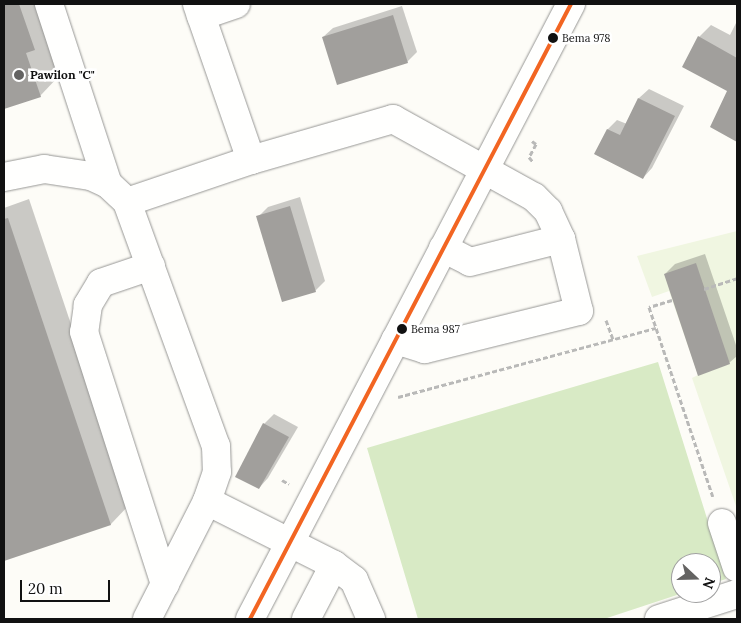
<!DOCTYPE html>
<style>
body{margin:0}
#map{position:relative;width:741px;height:623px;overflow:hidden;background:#fdfcf7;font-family:Lora,serif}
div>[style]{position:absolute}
.forest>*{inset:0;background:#d8eac5}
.pitch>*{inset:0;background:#f0f6e1}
.shadow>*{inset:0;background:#0003}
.building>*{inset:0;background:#a19f9c}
.path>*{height:3px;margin-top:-1.5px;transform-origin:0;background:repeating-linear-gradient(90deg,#b9b9b8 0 5px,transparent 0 7.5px)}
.roads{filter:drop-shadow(0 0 1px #979795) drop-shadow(0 0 1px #979795)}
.minor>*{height:28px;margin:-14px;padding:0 14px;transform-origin:14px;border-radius:14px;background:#fffffe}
.bus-1>*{height:4px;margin:-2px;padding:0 2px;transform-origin:2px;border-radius:2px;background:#f26522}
.dots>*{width:14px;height:14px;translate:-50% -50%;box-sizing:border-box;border:2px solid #fff;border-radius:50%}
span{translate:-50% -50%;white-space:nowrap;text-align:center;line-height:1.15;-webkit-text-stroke:5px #fff;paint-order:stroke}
.bus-label{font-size:11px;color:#111}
.left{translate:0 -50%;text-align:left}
.poi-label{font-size:12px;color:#111;font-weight:700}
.frame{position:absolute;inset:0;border:5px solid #111;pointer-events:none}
.north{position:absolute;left:671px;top:553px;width:50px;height:50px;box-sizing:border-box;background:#fff;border:1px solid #a0a0a0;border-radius:50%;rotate:111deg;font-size:14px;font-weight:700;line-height:20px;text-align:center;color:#111}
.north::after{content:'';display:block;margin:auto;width:18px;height:22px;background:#646362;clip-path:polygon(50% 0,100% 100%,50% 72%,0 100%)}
.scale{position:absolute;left:20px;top:580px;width:90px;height:22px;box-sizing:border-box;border:2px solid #111;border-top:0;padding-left:6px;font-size:15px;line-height:18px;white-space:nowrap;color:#111;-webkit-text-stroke:4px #fff;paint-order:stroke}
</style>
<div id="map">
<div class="forest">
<i style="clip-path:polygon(658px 362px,726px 579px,711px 584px,711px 563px,681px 563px,683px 593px,604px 619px,418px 619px,367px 448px)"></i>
</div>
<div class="pitch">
<i style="clip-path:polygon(737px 231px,737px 509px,692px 378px,698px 375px,669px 291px,652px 297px,637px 256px)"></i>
</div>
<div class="shadow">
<i style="clip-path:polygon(4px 4px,46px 4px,60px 75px,40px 96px,4px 108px)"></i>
<i style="clip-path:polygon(402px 6px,417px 52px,407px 62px,323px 37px,333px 28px)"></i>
<i style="clip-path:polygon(737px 21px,737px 95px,683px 67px,699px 37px,711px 25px,730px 35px)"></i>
<i style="clip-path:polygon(649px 89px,684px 106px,652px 168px,643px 178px,595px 154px,608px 129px,617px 120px,627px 124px,639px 98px)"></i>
<i style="clip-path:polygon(300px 197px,325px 281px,315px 291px,258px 217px,268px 207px)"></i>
<i style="clip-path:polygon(29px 199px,131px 503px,111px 524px,4px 560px,4px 208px)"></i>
<i style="clip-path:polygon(705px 254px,737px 348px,737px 356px,729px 363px,665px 274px,675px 264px)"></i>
<i style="clip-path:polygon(274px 414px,298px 427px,268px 478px,259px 488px,264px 424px)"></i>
</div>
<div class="building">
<i style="clip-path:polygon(4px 4px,19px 4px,35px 50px,26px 53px,41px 97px,4px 109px)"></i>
<i style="clip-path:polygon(393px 15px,408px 63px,337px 85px,322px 37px)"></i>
<i style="clip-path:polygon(698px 36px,737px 58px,737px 142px,710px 127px,727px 91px,682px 67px)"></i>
<i style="clip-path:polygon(638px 98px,675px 116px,643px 179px,594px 154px,607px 129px,620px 135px)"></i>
<i style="clip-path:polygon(290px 206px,316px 292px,282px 302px,256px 216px)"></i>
<i style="clip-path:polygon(8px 218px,111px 525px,4px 561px,4px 219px)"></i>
<i style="clip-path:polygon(696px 263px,730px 364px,698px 376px,664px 274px)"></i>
<i style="clip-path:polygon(263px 423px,289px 437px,259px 489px,235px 477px)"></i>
</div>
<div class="path">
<i style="left:532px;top:141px;width:5px;rotate:37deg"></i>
<i style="left:536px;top:144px;width:15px;rotate:118deg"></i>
<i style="left:529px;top:157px;width:6px;rotate:51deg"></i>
<i style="left:704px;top:289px;width:35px;rotate:-18deg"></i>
<i style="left:672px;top:300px;width:24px;rotate:163deg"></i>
<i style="left:649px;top:307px;width:200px;rotate:71.4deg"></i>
<i style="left:606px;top:320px;width:20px;rotate:70deg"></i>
<i style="left:398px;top:397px;width:267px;rotate:-15deg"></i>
<i style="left:282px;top:480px;width:8px;rotate:30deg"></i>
</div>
<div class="roads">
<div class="minor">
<i style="left:49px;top:4px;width:189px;rotate:71.9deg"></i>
<i style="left:201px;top:16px;width:37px;rotate:-19deg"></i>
<i style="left:251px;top:160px;width:148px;rotate:-16.1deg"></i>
<i style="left:393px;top:119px;width:161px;rotate:29deg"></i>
<i style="left:534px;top:197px;width:20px;rotate:45deg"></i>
<i style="left:548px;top:211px;width:31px;rotate:65deg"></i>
<i style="left:561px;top:239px;width:74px;rotate:76deg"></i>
<i style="left:579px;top:311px;width:159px;rotate:166.1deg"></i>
<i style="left:425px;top:349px;width:31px;rotate:-163deg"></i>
<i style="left:4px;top:177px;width:41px;rotate:-11.3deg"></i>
<i style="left:44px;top:169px;width:48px;rotate:8.5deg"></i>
<i style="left:91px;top:176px;width:19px;rotate:25deg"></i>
<i style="left:108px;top:184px;width:26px;rotate:43deg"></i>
<i style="left:127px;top:202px;width:260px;rotate:70deg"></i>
<i style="left:216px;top:446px;width:26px;rotate:88deg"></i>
<i style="left:217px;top:472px;width:31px;rotate:109deg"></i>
<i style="left:207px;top:501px;width:142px;rotate:26.7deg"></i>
<i style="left:334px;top:565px;width:25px;rotate:37deg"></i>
<i style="left:354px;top:580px;width:43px;rotate:66.4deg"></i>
<i style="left:127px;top:202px;width:131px;rotate:-18.7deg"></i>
<i style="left:251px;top:160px;width:165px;rotate:-109.1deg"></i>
<i style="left:443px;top:248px;width:30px;rotate:27deg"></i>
<i style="left:470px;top:262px;width:94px;rotate:-14.2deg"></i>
<i style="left:151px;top:266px;width:53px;rotate:161.2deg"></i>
<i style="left:101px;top:283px;width:26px;rotate:121deg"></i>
<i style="left:88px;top:305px;width:27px;rotate:98deg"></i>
<i style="left:84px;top:332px;width:265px;rotate:72.2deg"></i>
<i style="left:722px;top:523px;width:47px;rotate:71.6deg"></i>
<i style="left:147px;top:619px;width:132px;rotate:-63deg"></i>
<i style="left:250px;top:619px;width:694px;rotate:-62.44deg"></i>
<i style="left:306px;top:619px;width:61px;rotate:-62.6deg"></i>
<i style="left:659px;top:619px;width:82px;rotate:-17.8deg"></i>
</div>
</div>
<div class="bus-1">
<i style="left:250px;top:619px;width:694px;rotate:-62.44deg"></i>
</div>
<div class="dots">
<i style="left:553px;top:38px;background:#111"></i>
<i style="left:19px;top:75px;background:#646362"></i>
<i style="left:402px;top:329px;background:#111"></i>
</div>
<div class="bus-label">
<span class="left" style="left:562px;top:38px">Bema 978</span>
<span class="left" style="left:411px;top:329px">Bema 987</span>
</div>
<div class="poi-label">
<span class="left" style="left:30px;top:75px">Pawilon "C"</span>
</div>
<div class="frame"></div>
<div class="north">N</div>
<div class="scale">20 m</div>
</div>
